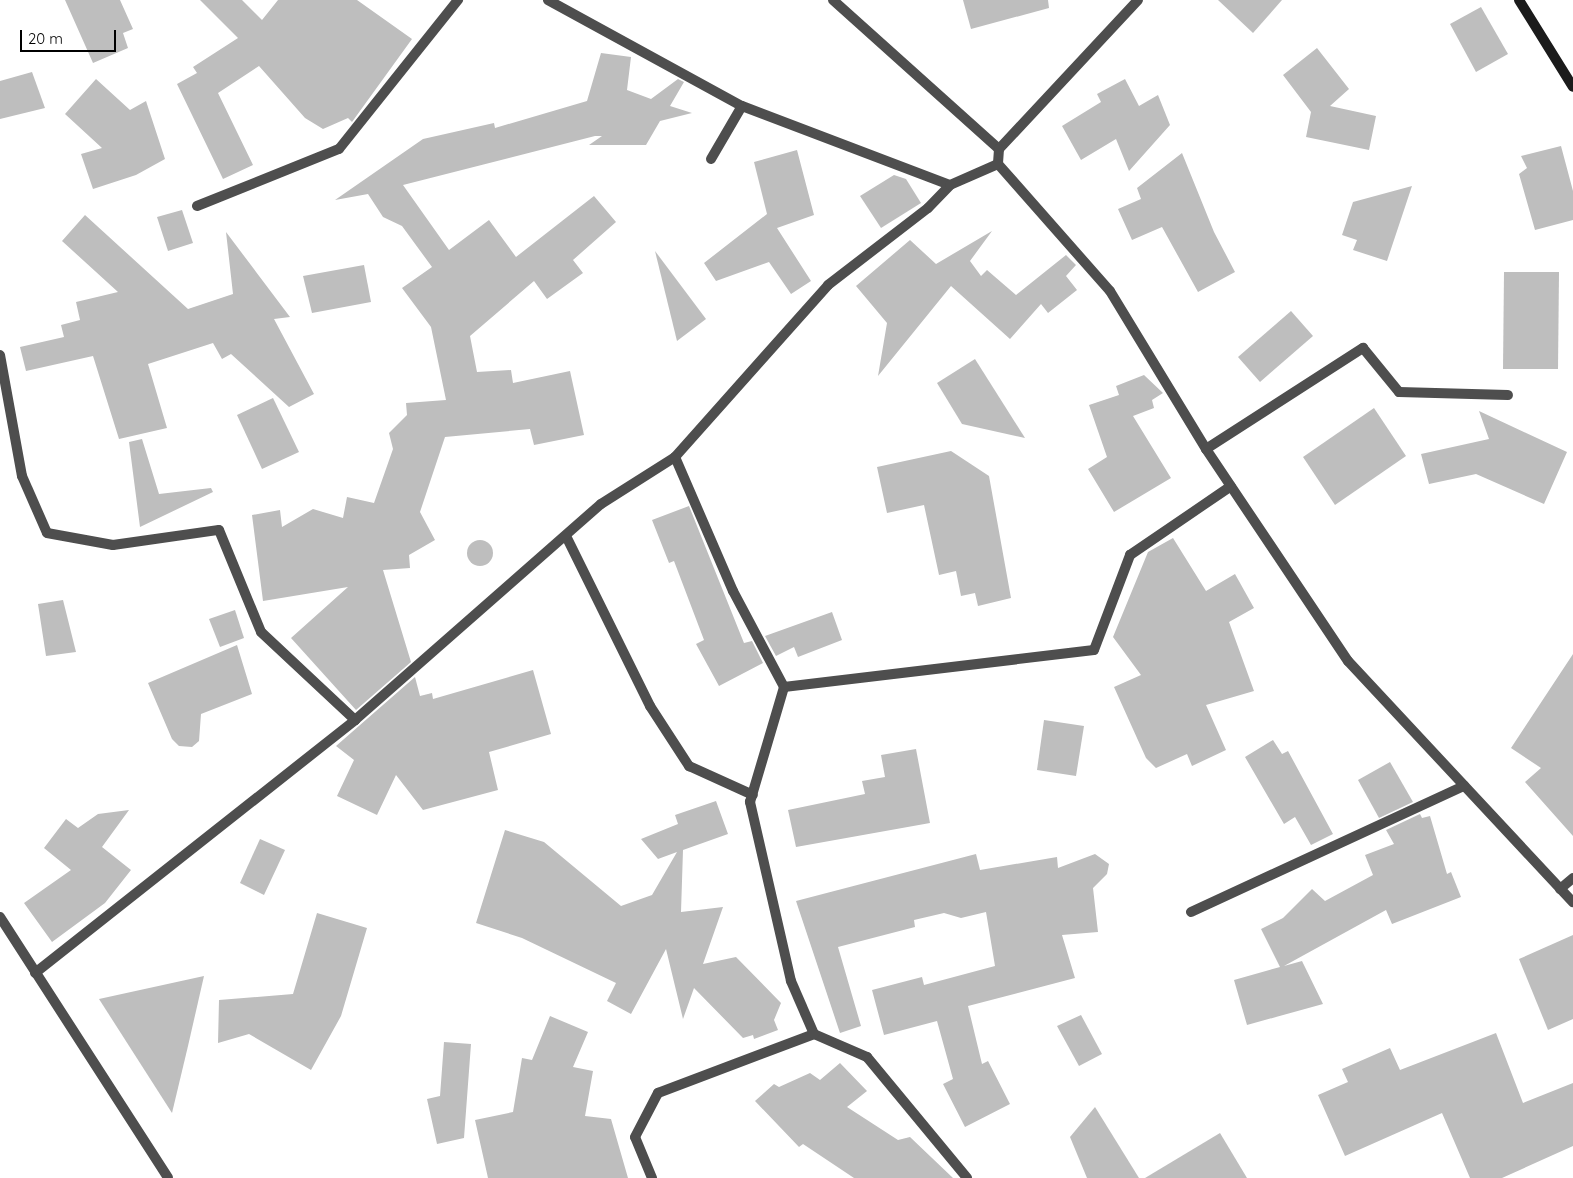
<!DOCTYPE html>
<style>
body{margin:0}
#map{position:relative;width:1573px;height:1178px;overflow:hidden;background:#fff;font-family:Quicksand,sans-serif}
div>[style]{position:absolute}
.building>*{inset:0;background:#bebebe}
.round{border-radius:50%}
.street>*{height:10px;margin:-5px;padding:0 5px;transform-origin:5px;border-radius:5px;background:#4e4e4e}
.secondary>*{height:10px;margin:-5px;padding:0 5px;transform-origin:5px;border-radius:5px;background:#1b1b1b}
span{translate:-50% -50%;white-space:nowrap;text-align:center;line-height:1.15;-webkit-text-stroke:4.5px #fff;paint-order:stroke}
.scale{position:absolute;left:20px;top:30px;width:96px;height:22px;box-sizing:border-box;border:2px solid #000;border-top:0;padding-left:6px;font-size:15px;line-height:18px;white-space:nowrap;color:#000;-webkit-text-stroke:4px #fff;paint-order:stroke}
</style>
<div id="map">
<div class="building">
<i style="clip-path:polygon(65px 0,120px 0,133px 29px,123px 33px,128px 48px,93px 63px)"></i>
<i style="clip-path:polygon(200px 0,242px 0,262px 20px,278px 0,357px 0,412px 39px,352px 122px,348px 118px,323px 129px,305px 118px,259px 66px,218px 93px,253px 165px,223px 179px,177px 84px,197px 73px,193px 67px,238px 38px)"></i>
<i style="clip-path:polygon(963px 0,1048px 0,1049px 8px,971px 29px)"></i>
<i style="clip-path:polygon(1218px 0,1282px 0,1253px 33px)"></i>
<i style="clip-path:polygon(1481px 7px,1508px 54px,1476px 72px,1450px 24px)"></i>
<i style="clip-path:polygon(1317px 48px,1349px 89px,1330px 106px,1376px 116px,1369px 150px,1306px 137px,1311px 112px,1283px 75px)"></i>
<i style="clip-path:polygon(601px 53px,631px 57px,627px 90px,651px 99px,678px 79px,684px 82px,670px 106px,692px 113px,660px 121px,646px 145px,589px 145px,602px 136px,595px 136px,403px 185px,449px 250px,489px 220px,516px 257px,594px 196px,616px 222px,573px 260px,583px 273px,547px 299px,534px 281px,470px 336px,477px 372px,511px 370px,513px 383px,570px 371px,584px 435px,534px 445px,530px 429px,445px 437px,420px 512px,435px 540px,409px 555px,410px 568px,383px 570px,411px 662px,356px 710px,291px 638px,348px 587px,263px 601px,252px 515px,280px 510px,282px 527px,313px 509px,343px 518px,347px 497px,374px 503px,393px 449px,389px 433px,407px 415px,406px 403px,446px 400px,431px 327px,402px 288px,432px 267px,402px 226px,383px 217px,368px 194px,335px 200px,423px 139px,494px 123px,495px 128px,587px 101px)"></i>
<i style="clip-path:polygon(32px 72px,45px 108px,0 119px,0 81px)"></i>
<i style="clip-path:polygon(96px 79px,130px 110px,146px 101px,165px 159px,136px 175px,93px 189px,81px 154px,102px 148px,65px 114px)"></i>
<i style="clip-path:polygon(1125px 79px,1139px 106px,1158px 95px,1170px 125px,1129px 171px,1116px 139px,1081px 160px,1062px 126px,1101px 102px,1097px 94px)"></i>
<i style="clip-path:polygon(1561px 146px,1573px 191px,1573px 220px,1535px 230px,1519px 174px,1527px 168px,1521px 156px)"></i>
<i style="clip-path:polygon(797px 150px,814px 215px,777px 228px,811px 281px,791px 294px,769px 262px,716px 281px,704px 263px,767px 214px,754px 162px)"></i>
<i style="clip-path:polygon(1182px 153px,1214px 232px,1235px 272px,1198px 292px,1162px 227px,1132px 240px,1118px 209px,1141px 199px,1137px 188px)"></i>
<i style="clip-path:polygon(894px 175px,906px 179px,921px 203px,881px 228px,860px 196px)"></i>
<i style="clip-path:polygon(1412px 186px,1387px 261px,1353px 250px,1357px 240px,1342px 235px,1353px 202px)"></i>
<i style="clip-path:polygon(182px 210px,193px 243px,168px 251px,157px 217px)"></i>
<i style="clip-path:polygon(85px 215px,188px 309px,233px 294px,226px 232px,290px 317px,274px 319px,314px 394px,289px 407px,231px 354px,222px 359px,213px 343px,148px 364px,167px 428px,119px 439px,93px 356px,26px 371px,20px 347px,64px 337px,61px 325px,80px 320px,76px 302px,118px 292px,62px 241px)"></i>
<i style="clip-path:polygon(992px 231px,970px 261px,981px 276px,987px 270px,1016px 295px,1066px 255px,1076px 265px,1066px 276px,1077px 290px,1048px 313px,1041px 304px,1010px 339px,951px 286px,878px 376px,887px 323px,856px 286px,910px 240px,936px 264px)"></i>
<i style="clip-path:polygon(655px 251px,706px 319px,677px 341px)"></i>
<i style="clip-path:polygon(364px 265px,371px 302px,312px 313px,303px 276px)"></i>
<i style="clip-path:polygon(1504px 272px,1559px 272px,1558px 369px,1503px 369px)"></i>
<i style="clip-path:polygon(1291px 311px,1313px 336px,1260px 382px,1238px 357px)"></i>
<i style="clip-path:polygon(975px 359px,1025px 438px,962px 424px,937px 383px)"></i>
<i style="clip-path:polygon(1144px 375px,1163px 393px,1152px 400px,1154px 408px,1133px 416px,1171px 478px,1114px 512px,1088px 469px,1107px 457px,1089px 405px,1119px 395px,1116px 386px)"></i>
<i style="clip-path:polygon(273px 398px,299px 452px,262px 469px,237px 415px)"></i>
<i style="clip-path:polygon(1374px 408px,1406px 456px,1335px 505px,1303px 457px)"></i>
<i style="clip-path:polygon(1479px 411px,1567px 452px,1544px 504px,1476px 474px,1429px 484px,1421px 454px,1489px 439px)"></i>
<i style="clip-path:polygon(142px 439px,159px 494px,211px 488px,213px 492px,140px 527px,129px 442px)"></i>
<i style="clip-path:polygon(951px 451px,989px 476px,1011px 598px,978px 606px,975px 593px,961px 596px,956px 571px,939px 575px,924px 505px,887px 513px,877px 467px)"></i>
<i style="clip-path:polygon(689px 506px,744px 643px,752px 641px,763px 663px,719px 686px,696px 644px,704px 640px,674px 561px,669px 563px,652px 520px)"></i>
<i style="clip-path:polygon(1173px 538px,1206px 591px,1235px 574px,1254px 608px,1229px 622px,1254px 691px,1206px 705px,1226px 750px,1192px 766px,1187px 754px,1156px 768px,1146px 758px,1114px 687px,1141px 675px,1113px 637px,1148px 552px)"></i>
<i class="round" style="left:467px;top:540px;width:26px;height:26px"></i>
<i style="clip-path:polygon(63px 600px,76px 652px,46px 656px,38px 604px)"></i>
<i style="clip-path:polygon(235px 610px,244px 638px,220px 647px,209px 619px)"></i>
<i style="clip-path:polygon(832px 612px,842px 640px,798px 657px,794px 647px,776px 656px,765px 636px)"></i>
<i style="clip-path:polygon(237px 645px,252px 694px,201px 714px,199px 741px,192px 747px,179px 746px,172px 739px,148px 683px)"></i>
<i style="clip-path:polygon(1573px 654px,1573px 836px,1525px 782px,1541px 768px,1511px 748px)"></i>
<i style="clip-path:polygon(533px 670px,551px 734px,489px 752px,498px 790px,423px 810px,396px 775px,377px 815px,337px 796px,354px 760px,336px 746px,415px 677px,420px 696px,432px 693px,433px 699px)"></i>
<i style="clip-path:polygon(1044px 720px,1084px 726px,1076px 776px,1037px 770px)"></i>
<i style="clip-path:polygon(1273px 740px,1282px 754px,1288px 751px,1333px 834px,1311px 845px,1295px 817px,1284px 824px,1245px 757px)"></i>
<i style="clip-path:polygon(916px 749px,930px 823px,796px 847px,788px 810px,865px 794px,862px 781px,885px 777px,881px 755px)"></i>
<i style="clip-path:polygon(1390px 762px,1413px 802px,1379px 818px,1358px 780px)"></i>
<i style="clip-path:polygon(716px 801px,728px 834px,683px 850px,681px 912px,723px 907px,703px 964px,736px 957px,781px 1003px,774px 1020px,778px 1030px,754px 1039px,753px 1035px,743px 1038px,694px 988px,683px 1019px,666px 949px,631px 1014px,607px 1001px,616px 983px,522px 938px,476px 923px,505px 830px,544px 842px,621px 906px,652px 895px,677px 852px,658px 859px,641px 839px,678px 824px,675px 815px)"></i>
<i style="clip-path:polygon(129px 810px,102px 847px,131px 870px,105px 903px,52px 942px,24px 903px,71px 870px,44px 848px,66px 819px,78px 828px,98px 814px)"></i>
<i style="clip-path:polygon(1420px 814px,1422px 818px,1430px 816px,1447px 874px,1451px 872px,1461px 897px,1392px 924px,1386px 910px,1284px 966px,1302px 961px,1323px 1004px,1247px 1025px,1234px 980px,1280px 967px,1261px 929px,1283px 918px,1312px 889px,1325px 901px,1373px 875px,1365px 855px,1394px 844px,1386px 830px)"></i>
<i style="clip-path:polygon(260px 839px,285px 850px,264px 895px,240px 883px)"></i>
<i style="clip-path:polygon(976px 854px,980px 870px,1057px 857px,1058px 868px,1095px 854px,1109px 864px,1107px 874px,1093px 888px,1098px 932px,1062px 935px,1075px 978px,968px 1006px,982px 1064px,988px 1061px,1010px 1104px,965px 1127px,943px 1084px,953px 1079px,937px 1021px,884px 1035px,872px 990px,922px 977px,924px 985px,995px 966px,986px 912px,961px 918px,944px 913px,914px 920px,915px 927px,838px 947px,861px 1026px,840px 1033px,796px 901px)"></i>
<i style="clip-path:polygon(317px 913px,367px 928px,341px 1016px,311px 1070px,249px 1034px,218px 1043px,219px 1000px,293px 994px)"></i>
<i style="clip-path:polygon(1573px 935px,1573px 1019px,1548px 1030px,1519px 959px)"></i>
<i style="clip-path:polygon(204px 976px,188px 1046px,172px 1113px,99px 999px)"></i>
<i style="clip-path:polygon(1081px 1015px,1102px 1054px,1079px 1066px,1057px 1026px)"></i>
<i style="clip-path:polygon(550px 1016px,588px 1032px,573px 1067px,593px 1071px,585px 1116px,611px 1119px,628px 1178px,488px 1178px,475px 1120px,513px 1112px,522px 1058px,532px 1060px)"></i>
<i style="clip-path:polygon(1496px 1033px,1523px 1103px,1573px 1083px,1573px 1146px,1502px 1178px,1470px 1178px,1442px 1113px,1345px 1156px,1318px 1095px,1348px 1082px,1342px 1069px,1390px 1048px,1400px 1070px)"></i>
<i style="clip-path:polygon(444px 1042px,471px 1044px,464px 1138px,437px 1144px,427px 1099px,440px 1096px)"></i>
<i style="clip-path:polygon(840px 1063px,867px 1091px,847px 1107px,898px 1140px,910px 1137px,953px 1178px,854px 1178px,803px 1144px,799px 1147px,755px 1101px,774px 1084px,779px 1087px,810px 1073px,820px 1080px)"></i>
<i style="clip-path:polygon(1095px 1107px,1139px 1178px,1087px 1178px,1070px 1137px)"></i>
<i style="clip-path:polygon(1220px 1133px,1247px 1178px,1145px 1178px)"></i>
</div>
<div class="street">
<i style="left:548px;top:0;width:221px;rotate:28.7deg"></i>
<i style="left:742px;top:106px;width:222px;rotate:20.8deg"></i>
<i style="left:833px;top:0;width:223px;rotate:41.9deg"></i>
<i style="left:1138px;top:0;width:204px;rotate:133deg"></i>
<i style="left:999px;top:149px;width:15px;rotate:94deg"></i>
<i style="left:998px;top:164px;width:169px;rotate:48.6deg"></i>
<i style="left:1110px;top:291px;width:185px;rotate:58.7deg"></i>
<i style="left:1206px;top:449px;width:255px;rotate:56.2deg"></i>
<i style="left:1348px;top:661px;width:330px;rotate:47deg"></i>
<i style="left:711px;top:159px;width:61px;rotate:-59.7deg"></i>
<i style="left:197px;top:206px;width:153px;rotate:-21.9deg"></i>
<i style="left:339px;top:149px;width:191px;rotate:-51.4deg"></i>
<i style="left:0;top:355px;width:123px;rotate:79.7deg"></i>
<i style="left:22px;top:476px;width:62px;rotate:66.3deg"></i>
<i style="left:47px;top:533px;width:67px;rotate:10.3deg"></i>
<i style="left:113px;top:545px;width:107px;rotate:-8.1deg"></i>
<i style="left:219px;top:530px;width:110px;rotate:67.6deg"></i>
<i style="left:261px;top:632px;width:129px;rotate:43.1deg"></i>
<i style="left:1206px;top:449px;width:187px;rotate:-32.8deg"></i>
<i style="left:1363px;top:348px;width:57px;rotate:50.7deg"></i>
<i style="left:1399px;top:392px;width:109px;rotate:1.6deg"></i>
<i style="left:675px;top:457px;width:146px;rotate:66.6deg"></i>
<i style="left:733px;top:591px;width:109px;rotate:62deg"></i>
<i style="left:784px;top:687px;width:312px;rotate:-6.8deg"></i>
<i style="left:1094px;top:650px;width:102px;rotate:-69.2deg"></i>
<i style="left:1130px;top:555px;width:122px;rotate:-34.3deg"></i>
<i style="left:566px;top:536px;width:190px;rotate:63.7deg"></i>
<i style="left:650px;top:706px;width:72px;rotate:57deg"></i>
<i style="left:689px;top:766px;width:70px;rotate:24.4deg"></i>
<i style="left:1560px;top:889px;width:17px;rotate:-40deg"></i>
<i style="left:1191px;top:912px;width:301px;rotate:-24.8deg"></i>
<i style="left:0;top:917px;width:310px;rotate:57.2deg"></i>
<i style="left:35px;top:973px;width:408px;rotate:-38.3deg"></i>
<i style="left:355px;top:720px;width:327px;rotate:-41.3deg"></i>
<i style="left:601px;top:504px;width:88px;rotate:-32.4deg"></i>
<i style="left:675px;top:457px;width:230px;rotate:-48.3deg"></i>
<i style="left:828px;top:285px;width:126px;rotate:-37.6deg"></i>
<i style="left:928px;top:208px;width:32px;rotate:-46deg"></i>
<i style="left:950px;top:185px;width:52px;rotate:-23.6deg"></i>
<i style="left:814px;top:1034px;width:58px;rotate:23.5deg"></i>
<i style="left:867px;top:1057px;width:157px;rotate:50.4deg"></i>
<i style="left:652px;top:1178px;width:44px;rotate:-112.5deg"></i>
<i style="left:635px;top:1137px;width:50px;rotate:-62.4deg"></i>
<i style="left:658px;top:1093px;width:167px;rotate:-20.7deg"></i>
<i style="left:814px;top:1034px;width:58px;rotate:-113.5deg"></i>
<i style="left:791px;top:981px;width:184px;rotate:-102.9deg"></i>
<i style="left:750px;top:802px;width:120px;rotate:-73.5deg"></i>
</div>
<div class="secondary">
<i style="left:1519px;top:0;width:102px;rotate:58.2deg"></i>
</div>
<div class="scale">20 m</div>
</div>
